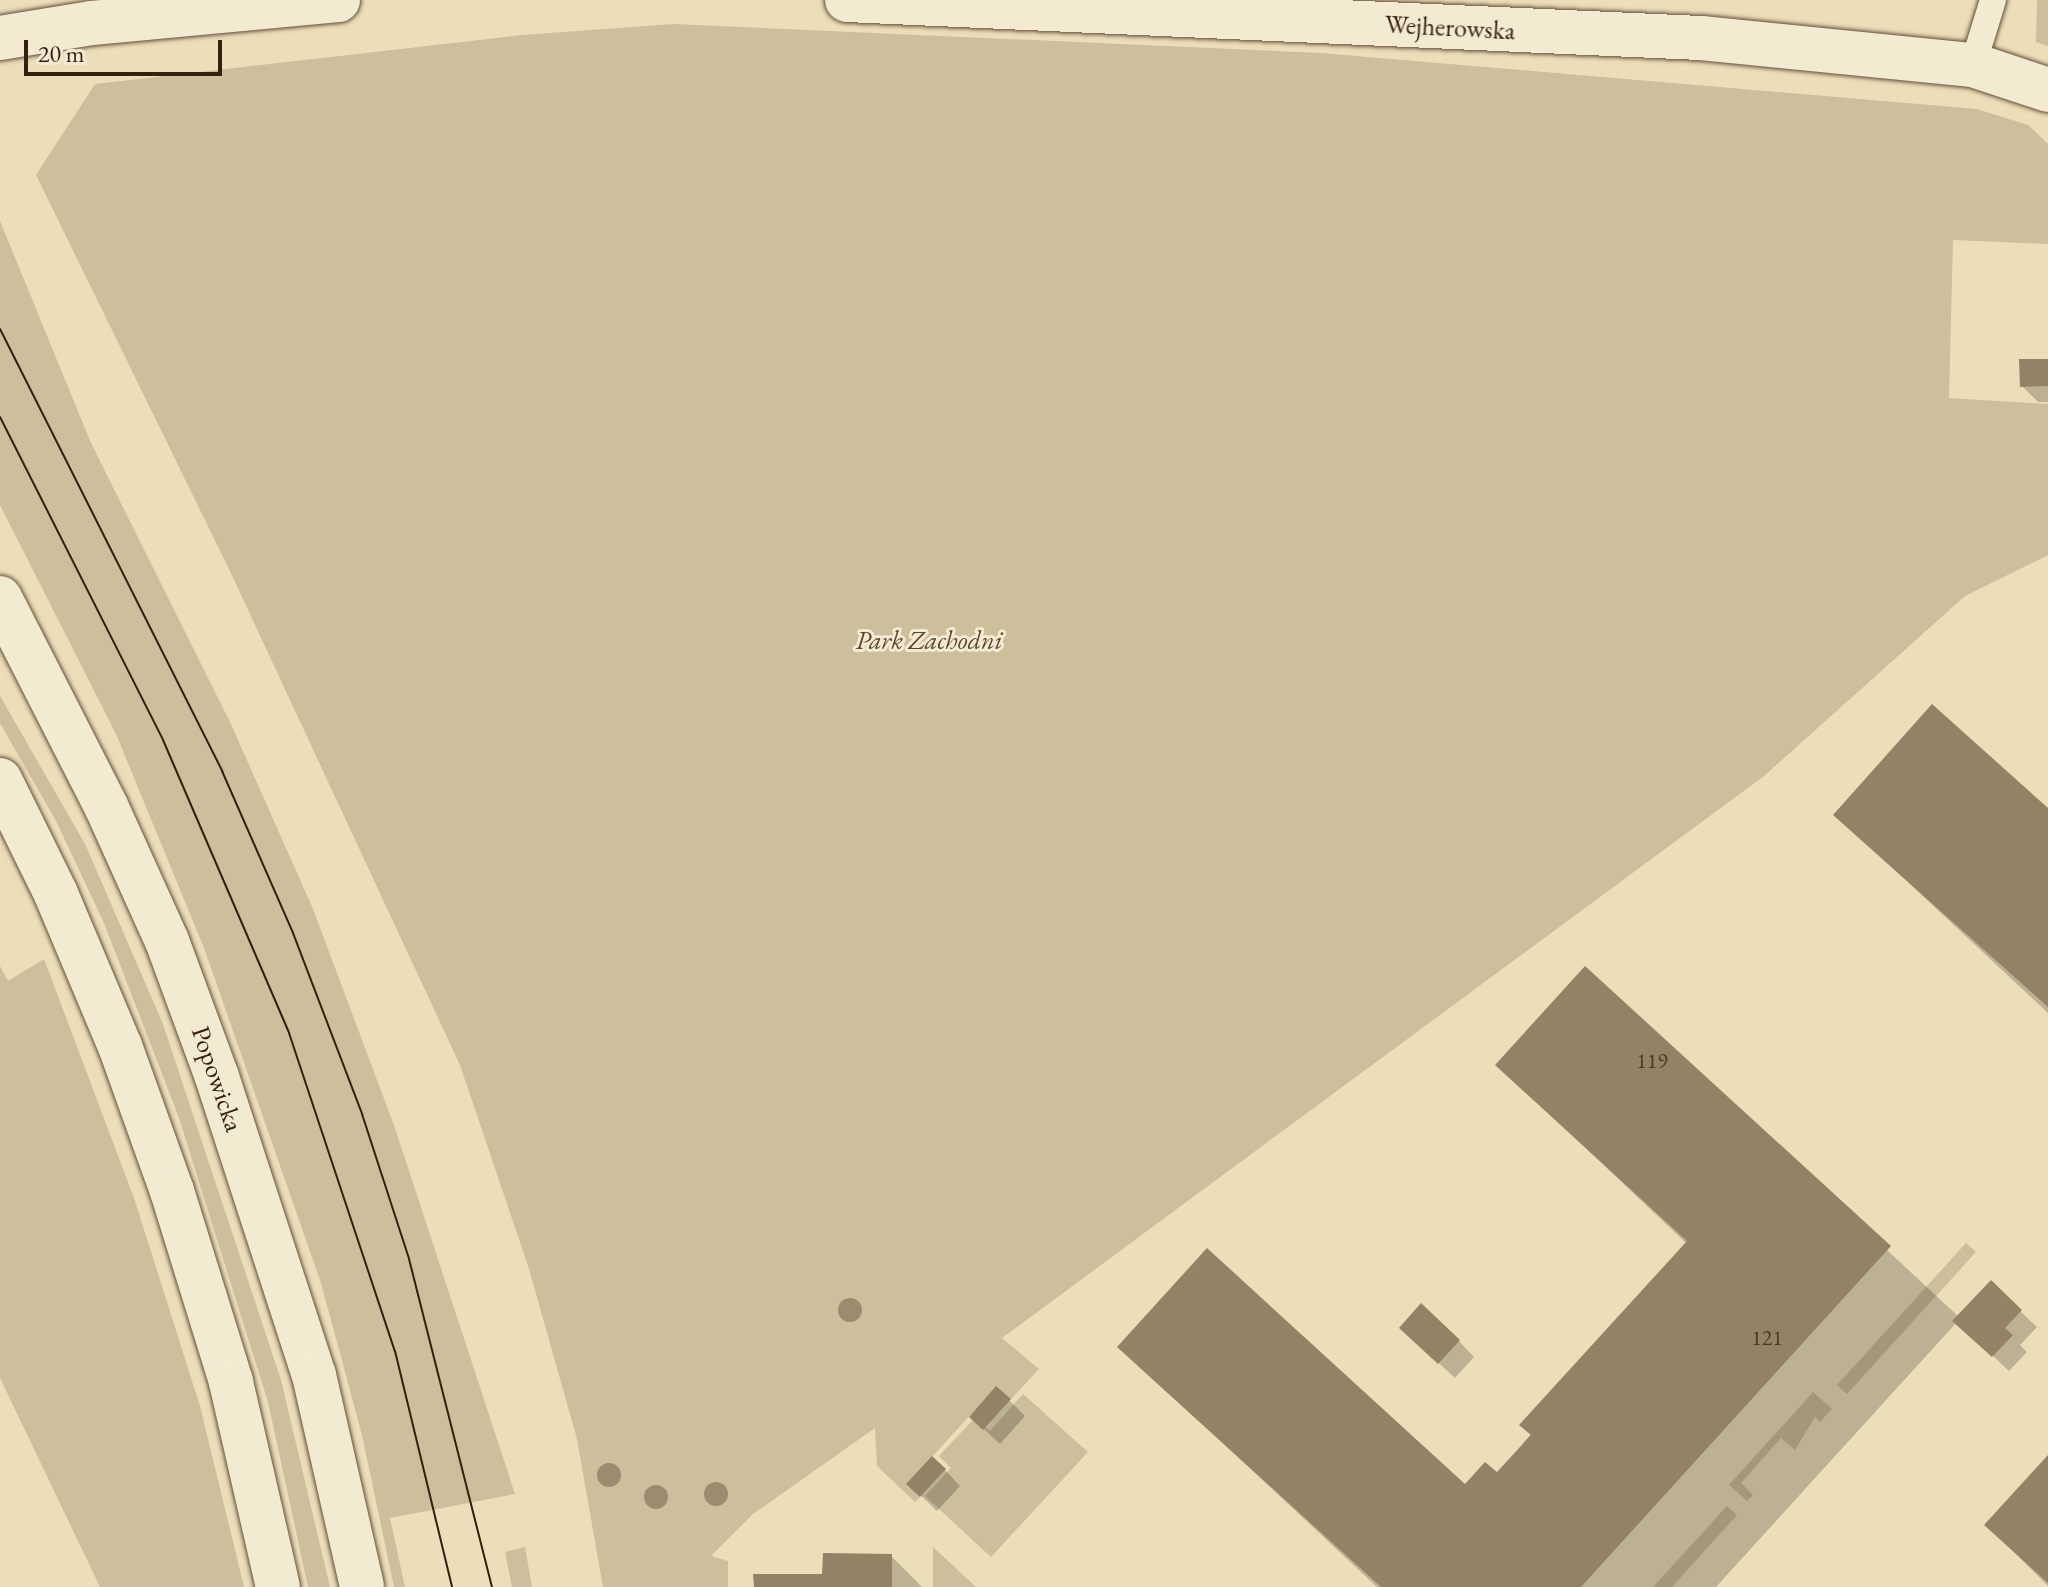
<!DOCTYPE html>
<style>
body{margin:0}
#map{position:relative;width:2048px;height:1587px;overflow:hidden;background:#ecdeb9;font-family:"EB Garamond",serif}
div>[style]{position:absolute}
.green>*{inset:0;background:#cdbe9c}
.shadow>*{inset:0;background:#0003}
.building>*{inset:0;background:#948267}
.roads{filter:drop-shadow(0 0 2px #634f39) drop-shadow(0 0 2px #634f39)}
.service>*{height:26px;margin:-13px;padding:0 13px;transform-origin:13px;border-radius:13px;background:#f3ead2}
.minor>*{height:44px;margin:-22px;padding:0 22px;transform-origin:22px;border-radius:22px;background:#f3ead2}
.tertiary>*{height:44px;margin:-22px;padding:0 22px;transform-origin:22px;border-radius:22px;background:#f3ead2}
.tram>*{height:2px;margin:-1px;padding:0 1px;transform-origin:1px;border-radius:1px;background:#351f0e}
.trees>*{width:24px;height:24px;margin:-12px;border-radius:50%;background:#9c8b6f}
span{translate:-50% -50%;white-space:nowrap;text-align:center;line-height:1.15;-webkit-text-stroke:6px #f3ead2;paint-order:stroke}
.number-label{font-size:22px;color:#4d3824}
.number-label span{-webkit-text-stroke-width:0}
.street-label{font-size:26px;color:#351f0e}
.park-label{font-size:26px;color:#5b4732;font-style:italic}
.scale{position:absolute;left:24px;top:40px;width:198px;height:36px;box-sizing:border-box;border:4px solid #351f0e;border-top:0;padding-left:10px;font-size:24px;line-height:28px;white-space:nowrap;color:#351f0e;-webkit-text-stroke:6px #f3ead2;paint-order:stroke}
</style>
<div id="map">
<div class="green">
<i style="clip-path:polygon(2037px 0,2048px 0,2048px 46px,2036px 42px)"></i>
<i style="clip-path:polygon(673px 24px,1321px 53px,1977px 109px,2028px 125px,2048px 144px,2048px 244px,1953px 240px,1949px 398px,2048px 404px,2048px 555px,1965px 596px,1764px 776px,1002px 1338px,1039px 1369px,1011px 1399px,996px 1387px,907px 1484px,920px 1497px,915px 1502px,877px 1466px,875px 1428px,753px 1514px,711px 1556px,728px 1561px,728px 1587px,603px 1587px,577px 1439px,529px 1269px,460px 1065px,228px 567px,36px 175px,95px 84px,522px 35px)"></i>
<i style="clip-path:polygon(0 221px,91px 443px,230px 722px,313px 909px,395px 1128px,515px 1494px,390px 1518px,405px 1587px,394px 1587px,362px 1435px,321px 1283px,204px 948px,116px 734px,0 505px)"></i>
<i style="clip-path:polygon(0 696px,85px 844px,163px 1024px,281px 1380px,330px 1587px,308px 1587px,268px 1402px,179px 1118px,104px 923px,56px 821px,0 723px)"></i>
<i style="clip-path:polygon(44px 959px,134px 1198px,200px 1406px,244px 1587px,100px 1587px,0 1378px,0 966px,8px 981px)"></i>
<i style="clip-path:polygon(1966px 1243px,1976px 1252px,1847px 1394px,1837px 1385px)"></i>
<i style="clip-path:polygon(1813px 1392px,1832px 1409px,1820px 1422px,1815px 1417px,1795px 1450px,1781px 1438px,1741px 1483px,1753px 1495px,1747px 1501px,1729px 1485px)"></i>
<i style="clip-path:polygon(1023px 1394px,1088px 1452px,991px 1557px,925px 1496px,951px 1468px,939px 1456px,975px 1418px,990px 1431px)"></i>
<i style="clip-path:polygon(1727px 1506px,1737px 1515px,1672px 1587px,1653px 1587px)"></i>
<i style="clip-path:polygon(525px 1547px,532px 1587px,512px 1587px,505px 1552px)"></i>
<i style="clip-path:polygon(933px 1547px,976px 1587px,933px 1587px)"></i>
</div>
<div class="shadow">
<i style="clip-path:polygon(2048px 361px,2048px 402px,2038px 402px,2022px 386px)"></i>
<i style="clip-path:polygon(2048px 812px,2048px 1013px,1836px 815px)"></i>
<i style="clip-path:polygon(1585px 969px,1959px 1317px,1991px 1283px,2037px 1327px,2020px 1345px,2027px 1352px,2009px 1371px,1957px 1322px,1716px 1587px,1377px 1587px,1120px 1347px,1465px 1487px,1497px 1475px,1687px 1244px,1498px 1065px)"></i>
<i style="clip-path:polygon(1459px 1341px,1474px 1357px,1455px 1378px,1417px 1343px)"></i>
<i style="clip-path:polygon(1009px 1400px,1025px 1416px,1000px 1444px,971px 1417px)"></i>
<i style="clip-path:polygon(2048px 1458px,2048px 1586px,1987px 1525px)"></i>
<i style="clip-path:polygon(945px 1470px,960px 1486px,937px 1511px,909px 1484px)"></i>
<i style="clip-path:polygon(891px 1556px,922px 1587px,755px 1587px,824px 1576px)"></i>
</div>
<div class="building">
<i style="clip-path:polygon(2019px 359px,2048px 359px,2048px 386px,2020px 387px)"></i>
<i style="clip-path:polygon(1932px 704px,2048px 808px,2048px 1007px,1833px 815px)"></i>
<i style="clip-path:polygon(1585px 966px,1891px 1246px,1581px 1587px,1381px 1587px,1117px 1347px,1207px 1248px,1465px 1484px,1485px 1462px,1497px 1472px,1531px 1435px,1519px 1425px,1687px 1241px,1495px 1065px)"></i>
<i style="clip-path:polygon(1991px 1280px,2022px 1310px,2005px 1328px,2013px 1335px,1992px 1357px,1952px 1321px)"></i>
<i style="clip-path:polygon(1421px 1303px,1460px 1340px,1438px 1364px,1399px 1328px)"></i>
<i style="clip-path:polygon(996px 1386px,1011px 1399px,983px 1430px,969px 1417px)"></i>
<i style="clip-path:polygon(2048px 1455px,2048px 1583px,1984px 1525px)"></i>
<i style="clip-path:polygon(932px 1456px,946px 1469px,920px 1497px,906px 1484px)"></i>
<i style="clip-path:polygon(823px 1553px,892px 1554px,892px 1587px,754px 1587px,753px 1574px,822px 1574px)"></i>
</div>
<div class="roads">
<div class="service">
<i style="left:1973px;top:65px;width:68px;rotate:-72.9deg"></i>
</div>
<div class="minor">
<i style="left:847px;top:0;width:855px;rotate:2.55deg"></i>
<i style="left:1701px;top:38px;width:273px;rotate:5.7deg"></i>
<i style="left:1973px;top:65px;width:79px;rotate:18.4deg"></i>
<i style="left:0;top:38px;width:93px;rotate:-9.3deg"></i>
<i style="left:92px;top:23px;width:247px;rotate:-5.3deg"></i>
</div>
<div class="tertiary">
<i style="left:0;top:598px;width:233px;rotate:63deg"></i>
<i style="left:106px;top:806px;width:148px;rotate:65.7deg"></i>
<i style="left:167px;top:941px;width:145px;rotate:69.8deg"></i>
<i style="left:217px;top:1077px;width:313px;rotate:72deg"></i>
<i style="left:314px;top:1375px;width:217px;rotate:77.2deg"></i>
<i style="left:0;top:780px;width:127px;rotate:63.8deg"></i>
<i style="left:56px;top:894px;width:165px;rotate:67.2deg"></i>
<i style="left:120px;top:1046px;width:154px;rotate:70.3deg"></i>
<i style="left:172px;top:1191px;width:200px;rotate:72.8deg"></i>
<i style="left:231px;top:1382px;width:210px;rotate:77.1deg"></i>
</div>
</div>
<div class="tram">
<i style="left:0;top:329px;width:495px;rotate:63.3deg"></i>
<i style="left:222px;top:771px;width:177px;rotate:66.3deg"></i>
<i style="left:293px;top:933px;width:194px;rotate:69.1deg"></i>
<i style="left:362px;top:1114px;width:152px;rotate:72deg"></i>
<i style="left:409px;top:1259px;width:338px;rotate:75.8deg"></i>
<i style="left:0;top:417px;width:362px;rotate:63.2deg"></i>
<i style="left:163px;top:740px;width:319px;rotate:66.7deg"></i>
<i style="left:289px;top:1033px;width:335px;rotate:71.6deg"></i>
<i style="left:395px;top:1351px;width:243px;rotate:76.4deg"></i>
</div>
<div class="trees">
<i style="left:850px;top:1310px"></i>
<i style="left:609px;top:1475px"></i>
<i style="left:716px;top:1494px"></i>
<i style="left:656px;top:1497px"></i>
</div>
<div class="number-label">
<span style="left:1652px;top:1061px">119</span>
<span style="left:1767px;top:1338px">121</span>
</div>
<div class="street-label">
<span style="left:1450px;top:28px;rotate:3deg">Wejherowska</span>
<span style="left:217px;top:1079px;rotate:71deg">Popowicka</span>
</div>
<div class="park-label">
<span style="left:929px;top:641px">Park Zachodni</span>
</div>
<div class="scale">20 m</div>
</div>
